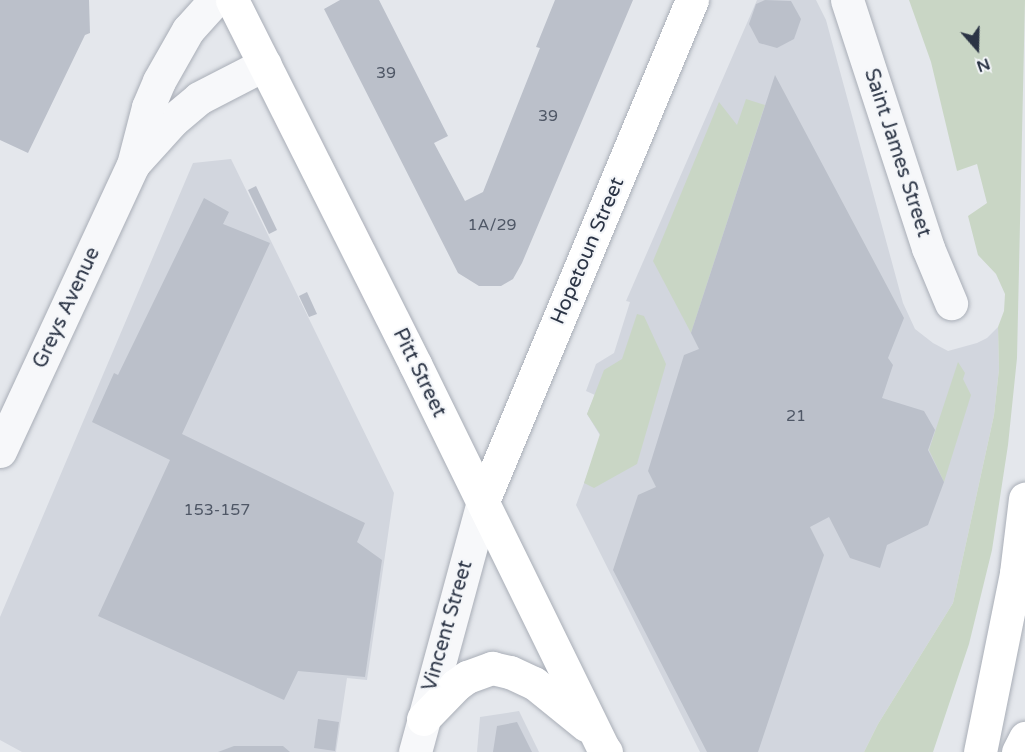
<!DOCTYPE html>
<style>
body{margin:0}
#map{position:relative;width:1025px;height:752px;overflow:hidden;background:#e4e7ec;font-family:"Varela Round",sans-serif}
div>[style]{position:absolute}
.built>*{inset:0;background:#d2d6de}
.green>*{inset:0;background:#c9d6c5}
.building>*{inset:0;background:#bbc0ca}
.roads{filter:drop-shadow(0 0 2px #a9aeb7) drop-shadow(0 0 2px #a9aeb7)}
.minor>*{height:33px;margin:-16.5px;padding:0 16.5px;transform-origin:16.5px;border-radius:16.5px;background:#f7f8fa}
.tertiary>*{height:33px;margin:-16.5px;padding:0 16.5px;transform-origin:16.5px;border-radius:16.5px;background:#f7f8fa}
.secondary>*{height:33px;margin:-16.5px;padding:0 16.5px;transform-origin:16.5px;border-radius:16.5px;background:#fff}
.motorway>*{height:33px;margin:-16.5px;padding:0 16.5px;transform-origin:16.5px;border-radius:16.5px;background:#fff}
span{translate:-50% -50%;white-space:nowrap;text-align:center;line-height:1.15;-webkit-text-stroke:4.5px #f4f6f9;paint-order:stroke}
.number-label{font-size:16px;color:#4f5766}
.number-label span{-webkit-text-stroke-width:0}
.street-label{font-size:20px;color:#2b3445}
.north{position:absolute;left:947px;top:18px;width:60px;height:60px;-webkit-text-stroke:4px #f4f6f9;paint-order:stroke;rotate:160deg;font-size:16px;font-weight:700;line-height:24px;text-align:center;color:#2b3445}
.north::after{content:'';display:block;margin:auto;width:21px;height:27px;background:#2b3445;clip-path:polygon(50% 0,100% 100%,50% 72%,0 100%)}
</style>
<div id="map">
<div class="built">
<i style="clip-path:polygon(757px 0,816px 0,826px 20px,903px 303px,915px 329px,933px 343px,948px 351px,977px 343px,987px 338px,998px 327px,999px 369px,994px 415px,953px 603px,878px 724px,864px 752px,700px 752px,576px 505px,601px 437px,587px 414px,595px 395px,586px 391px,596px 364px,614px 353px,630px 302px,626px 301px)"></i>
<i style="clip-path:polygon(231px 159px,394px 493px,367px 680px,347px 678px,336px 752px,22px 752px,0 740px,0 617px,193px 163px)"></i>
<i style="clip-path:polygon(519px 711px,539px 752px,477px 752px,480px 717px)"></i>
</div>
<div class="green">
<i style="clip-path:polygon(909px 0,1025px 0,1017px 358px,1008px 445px,992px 550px,969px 644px,933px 752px,864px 752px,878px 724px,953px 603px,994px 415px,999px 369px,998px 327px,1004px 311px,1005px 294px,996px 274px,978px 255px,968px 216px,987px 203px,977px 164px,957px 171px,931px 62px)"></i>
<i style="clip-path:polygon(746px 99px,765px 105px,691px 333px,653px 261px,719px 102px,737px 125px)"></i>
<i style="clip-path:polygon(637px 314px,644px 316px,666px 364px,637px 464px,594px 488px,584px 483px,600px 434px,587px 414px,604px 370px,622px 359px)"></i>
<i style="clip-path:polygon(958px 362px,965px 373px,963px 379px,971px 395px,944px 482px,929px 450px)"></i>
</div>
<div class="building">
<i style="clip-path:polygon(0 0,89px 0,90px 33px,85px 35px,28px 153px,0 140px)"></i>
<i style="clip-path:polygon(340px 0,379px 0,448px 136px,434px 143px,465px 201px,483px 192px,540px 48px,536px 47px,555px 0,633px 0,522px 263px,513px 279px,501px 286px,479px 286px,458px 273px,324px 9px)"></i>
<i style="clip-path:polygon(765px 0,791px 1px,801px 19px,794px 39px,777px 48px,759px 43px,749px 24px,756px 4px)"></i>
<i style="clip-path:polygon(775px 75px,904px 318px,888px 358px,893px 365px,882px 398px,924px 411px,935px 430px,928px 450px,944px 482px,928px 525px,887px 545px,880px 568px,850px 558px,829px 517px,810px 527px,824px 555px,758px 752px,707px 752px,613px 570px,638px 495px,656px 487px,648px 471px,684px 355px,699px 349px,691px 333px)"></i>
<i style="clip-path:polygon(256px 186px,277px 230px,269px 234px,248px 190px)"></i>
<i style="clip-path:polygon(204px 198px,229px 212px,223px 224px,270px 243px,182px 434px,365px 523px,357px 542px,382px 560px,365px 677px,298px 671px,284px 700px,98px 616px,170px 460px,92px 422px,114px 373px,118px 375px)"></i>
<i style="clip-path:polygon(307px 292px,317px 314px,309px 317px,299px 296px)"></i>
<i style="clip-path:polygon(318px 719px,339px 722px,335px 751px,314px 748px)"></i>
<i style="clip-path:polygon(517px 722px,532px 752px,493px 752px,497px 726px)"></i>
<i style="clip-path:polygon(234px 746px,283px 746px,290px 752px,218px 752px)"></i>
</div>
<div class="roads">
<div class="minor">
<i style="left:847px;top:0;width:261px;rotate:71.9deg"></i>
<i style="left:928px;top:248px;width:60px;rotate:67.3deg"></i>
</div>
<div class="tertiary">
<i style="left:136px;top:161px;width:55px;rotate:-47.9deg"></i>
<i style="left:173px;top:120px;width:34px;rotate:-40deg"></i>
<i style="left:199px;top:98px;width:74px;rotate:-27.3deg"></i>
<i style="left:0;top:451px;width:315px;rotate:-65.1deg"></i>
<i style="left:133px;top:165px;width:60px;rotate:-75.5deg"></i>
<i style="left:148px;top:107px;width:28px;rotate:-67deg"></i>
<i style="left:159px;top:81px;width:59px;rotate:-60.4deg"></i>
<i style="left:188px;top:30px;width:40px;rotate:-48deg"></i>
<i style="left:415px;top:752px;width:260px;rotate:-74.8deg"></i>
</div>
<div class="secondary">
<i style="left:232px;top:0;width:407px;rotate:63.3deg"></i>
<i style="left:415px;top:364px;width:432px;rotate:63.9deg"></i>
<i style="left:483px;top:501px;width:543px;rotate:-67.36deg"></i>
<i style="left:423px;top:719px;width:47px;rotate:-45.9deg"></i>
<i style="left:456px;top:685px;width:14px;rotate:-36deg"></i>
<i style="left:467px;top:677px;width:27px;rotate:-20deg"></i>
<i style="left:492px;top:668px;width:18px;rotate:13deg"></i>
<i style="left:510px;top:672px;width:26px;rotate:25deg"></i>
<i style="left:534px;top:683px;width:67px;rotate:38.9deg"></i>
</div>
<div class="motorway">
<i style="left:603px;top:748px;width:5px;rotate:53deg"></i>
<i style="left:980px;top:752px;width:183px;rotate:-78.6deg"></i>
<i style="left:1016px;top:573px;width:75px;rotate:-83.1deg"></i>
<i style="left:1018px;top:752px;width:16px;rotate:-63deg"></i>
</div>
</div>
<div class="number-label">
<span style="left:386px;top:73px">39</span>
<span style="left:548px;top:116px">39</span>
<span style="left:492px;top:225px">1A/29</span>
<span style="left:796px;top:416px">21</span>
<span style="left:217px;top:510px">153-157</span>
</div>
<div class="street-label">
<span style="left:897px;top:153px;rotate:72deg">Saint James Street</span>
<span style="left:588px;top:251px;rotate:-67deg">Hopetoun Street</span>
<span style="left:67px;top:308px;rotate:-65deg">Greys Avenue</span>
<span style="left:419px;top:373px;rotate:64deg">Pitt Street</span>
<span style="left:448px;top:626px;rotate:-74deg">Vincent Street</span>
</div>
<div class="north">N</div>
</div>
